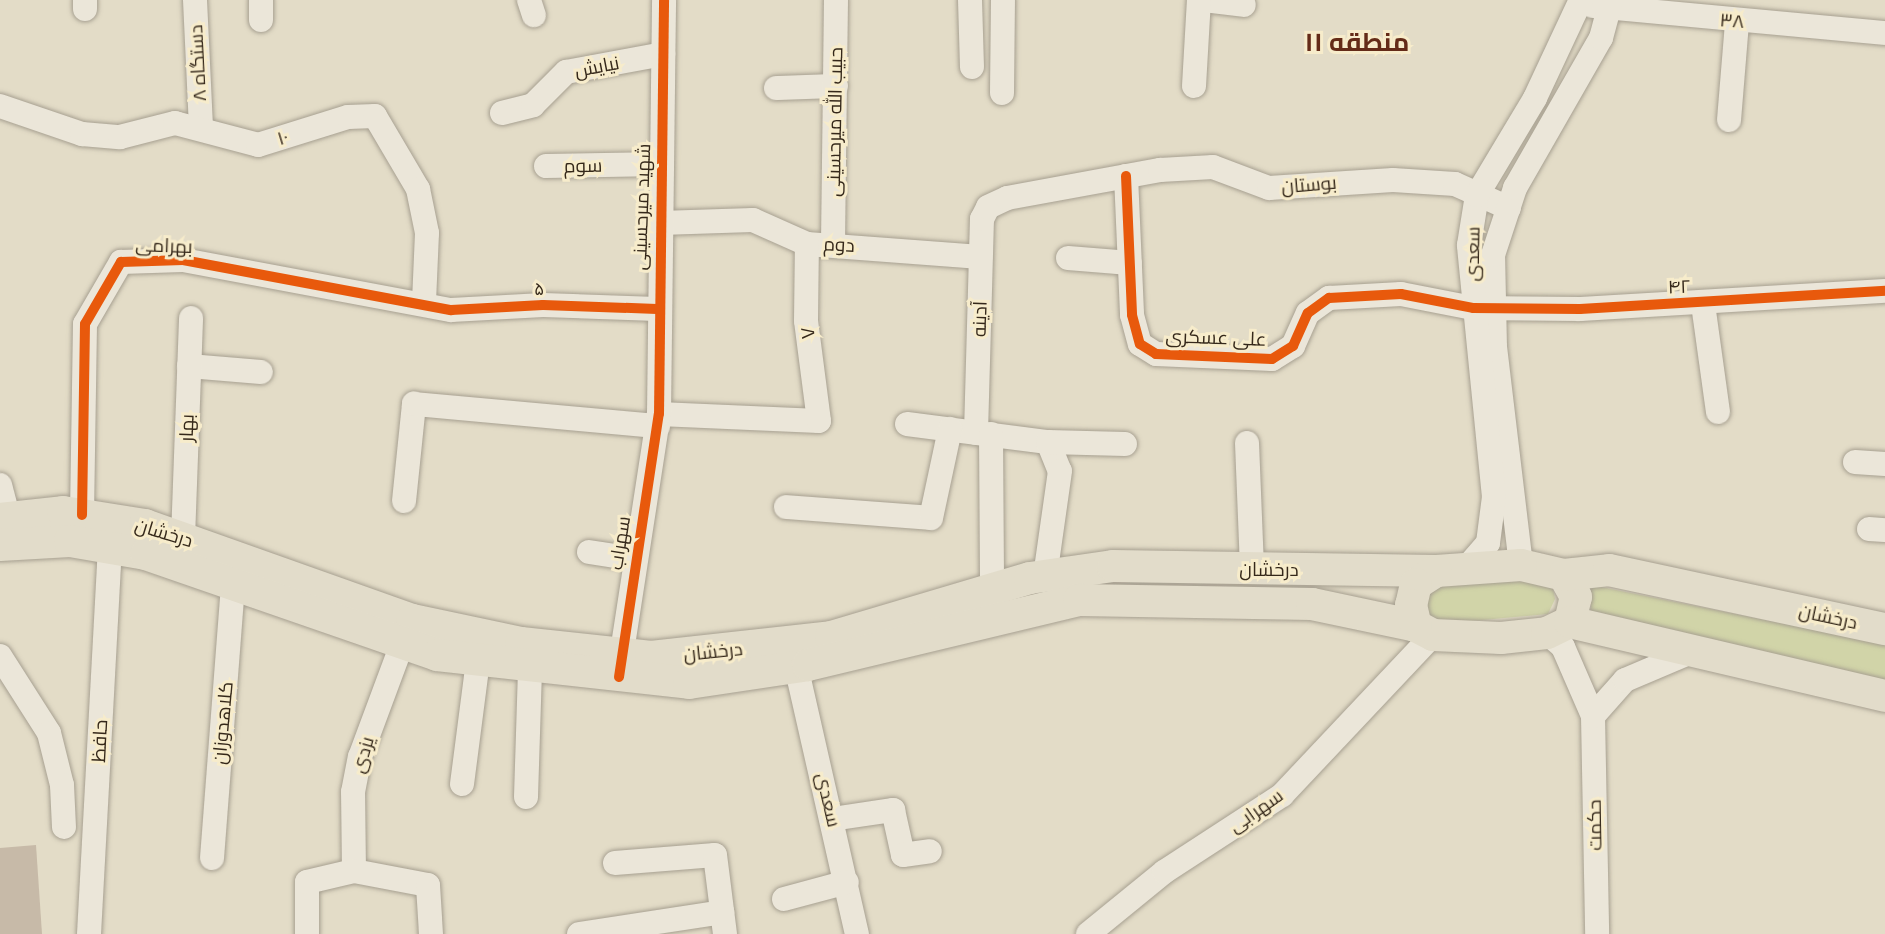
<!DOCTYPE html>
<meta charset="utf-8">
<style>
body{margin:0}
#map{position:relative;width:1885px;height:934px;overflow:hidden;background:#e3dcc7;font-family:Merriweather,Cairo,serif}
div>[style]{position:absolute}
.green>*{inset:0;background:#d1d4a8}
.building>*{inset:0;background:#c7baa8}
.roads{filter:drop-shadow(0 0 2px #a7a091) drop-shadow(0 0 2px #a7a091)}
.minor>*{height:24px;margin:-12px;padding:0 12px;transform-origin:12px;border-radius:12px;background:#ebe6d9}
.major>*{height:32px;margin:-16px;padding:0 16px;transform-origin:16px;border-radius:16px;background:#e2dcca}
.cycleway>*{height:10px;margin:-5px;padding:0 5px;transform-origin:5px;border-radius:5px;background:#e8590c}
span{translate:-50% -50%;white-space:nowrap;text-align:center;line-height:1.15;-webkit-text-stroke:6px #f7eccb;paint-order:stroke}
.street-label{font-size:19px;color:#35281a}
.district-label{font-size:26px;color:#642b18;font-weight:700}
</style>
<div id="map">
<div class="green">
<i style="clip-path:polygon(1524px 577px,1552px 583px,1555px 599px,1548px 614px,1439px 624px,1426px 612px,1427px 590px,1439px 580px)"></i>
<i style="clip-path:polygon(1591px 585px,1885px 644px,1885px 684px,1591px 619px)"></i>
</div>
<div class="building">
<i style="clip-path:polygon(36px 845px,42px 934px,0 934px,0 848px)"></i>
</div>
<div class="roads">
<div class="minor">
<i style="left:85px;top:0;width:9px;rotate:90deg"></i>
<i style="left:195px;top:0;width:126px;rotate:87.3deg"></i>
<i style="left:261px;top:0;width:20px;rotate:90deg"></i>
<i style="left:529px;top:0;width:16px;rotate:72deg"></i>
<i style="left:970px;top:0;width:67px;rotate:88.3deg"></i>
<i style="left:1204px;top:0;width:40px;rotate:7.1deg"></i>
<i style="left:1593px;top:6px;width:293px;rotate:5.3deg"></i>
<i style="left:1194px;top:86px;width:86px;rotate:-86.7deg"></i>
<i style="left:776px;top:88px;width:60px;rotate:-1.9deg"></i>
<i style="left:1002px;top:93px;width:93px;rotate:-89.4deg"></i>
<i style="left:0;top:106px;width:87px;rotate:18.9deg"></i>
<i style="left:82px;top:134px;width:38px;rotate:5deg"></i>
<i style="left:120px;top:137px;width:57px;rotate:-14.3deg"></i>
<i style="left:175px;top:123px;width:86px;rotate:14.8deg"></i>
<i style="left:258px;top:145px;width:94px;rotate:-17.3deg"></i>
<i style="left:348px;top:117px;width:27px;rotate:-2deg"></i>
<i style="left:375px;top:116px;width:85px;rotate:59.5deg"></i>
<i style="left:418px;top:189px;width:45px;rotate:78.4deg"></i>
<i style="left:427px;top:233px;width:68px;rotate:92.5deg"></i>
<i style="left:502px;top:113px;width:32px;rotate:-14deg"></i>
<i style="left:533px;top:105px;width:47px;rotate:-45deg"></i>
<i style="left:566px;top:72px;width:99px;rotate:-10.5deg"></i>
<i style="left:1729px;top:120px;width:98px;rotate:-85.3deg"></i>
<i style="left:546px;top:166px;width:116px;rotate:-1deg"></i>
<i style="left:1126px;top:176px;width:139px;rotate:87.5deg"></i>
<i style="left:1132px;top:315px;width:30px;rotate:75deg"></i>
<i style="left:1140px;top:344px;width:19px;rotate:32deg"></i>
<i style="left:1156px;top:354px;width:116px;rotate:2.5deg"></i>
<i style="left:1272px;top:359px;width:25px;rotate:-32deg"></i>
<i style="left:1293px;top:346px;width:36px;rotate:-66deg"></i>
<i style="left:1308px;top:313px;width:26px;rotate:-36deg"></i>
<i style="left:1329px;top:298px;width:72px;rotate:-3.2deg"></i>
<i style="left:1401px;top:294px;width:73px;rotate:11deg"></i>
<i style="left:1473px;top:308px;width:107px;rotate:0.5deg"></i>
<i style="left:1580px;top:309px;width:306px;rotate:-3.4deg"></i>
<i style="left:660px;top:223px;width:93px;rotate:-1.8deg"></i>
<i style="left:753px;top:220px;width:59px;rotate:24deg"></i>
<i style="left:807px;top:244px;width:174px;rotate:4.3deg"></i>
<i style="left:833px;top:244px;width:244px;rotate:-89.3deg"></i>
<i style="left:1068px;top:258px;width:62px;rotate:4.6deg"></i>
<i style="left:1703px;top:304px;width:109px;rotate:82.1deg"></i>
<i style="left:189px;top:366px;width:72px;rotate:4.8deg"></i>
<i style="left:659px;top:414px;width:160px;rotate:2.5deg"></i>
<i style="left:819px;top:421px;width:101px;rotate:-97.4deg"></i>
<i style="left:806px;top:321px;width:77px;rotate:-89.3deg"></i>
<i style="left:907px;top:424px;width:142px;rotate:7.3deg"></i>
<i style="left:1048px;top:442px;width:31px;rotate:68deg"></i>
<i style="left:1060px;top:471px;width:106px;rotate:98.1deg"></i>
<i style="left:976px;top:433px;width:214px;rotate:-88.4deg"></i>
<i style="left:982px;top:219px;width:13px;rotate:-63deg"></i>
<i style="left:988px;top:207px;width:21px;rotate:-25deg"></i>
<i style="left:1007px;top:198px;width:156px;rotate:-10.4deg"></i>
<i style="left:1160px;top:170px;width:53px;rotate:-3.2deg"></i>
<i style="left:1213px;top:167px;width:60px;rotate:20.6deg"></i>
<i style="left:1269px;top:188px;width:124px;rotate:-3.7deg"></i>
<i style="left:1393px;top:180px;width:62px;rotate:3.7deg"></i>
<i style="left:1455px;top:184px;width:59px;rotate:24deg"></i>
<i style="left:991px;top:434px;width:155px;rotate:89.6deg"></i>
<i style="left:1048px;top:442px;width:77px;rotate:1.5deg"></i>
<i style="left:1247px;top:443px;width:127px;rotate:87.7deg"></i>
<i style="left:1855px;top:462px;width:30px;rotate:4deg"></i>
<i style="left:0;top:485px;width:52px;rotate:75.4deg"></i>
<i style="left:404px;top:501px;width:98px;rotate:-84.1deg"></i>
<i style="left:414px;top:404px;width:245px;rotate:5.2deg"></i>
<i style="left:786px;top:507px;width:145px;rotate:4.3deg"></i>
<i style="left:931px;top:518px;width:91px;rotate:-77.9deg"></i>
<i style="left:82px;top:515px;width:191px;rotate:-89.1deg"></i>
<i style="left:85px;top:324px;width:72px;rotate:-59.9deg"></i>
<i style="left:121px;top:262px;width:62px;rotate:-1.8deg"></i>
<i style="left:183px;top:260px;width:273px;rotate:10.6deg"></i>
<i style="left:451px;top:310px;width:92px;rotate:-3.1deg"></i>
<i style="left:543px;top:305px;width:114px;rotate:2deg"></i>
<i style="left:1869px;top:529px;width:16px;rotate:4deg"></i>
<i style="left:183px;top:538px;width:220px;rotate:-87.9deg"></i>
<i style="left:589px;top:552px;width:47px;rotate:8.7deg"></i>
<i style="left:1521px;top:565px;width:219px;rotate:-96.8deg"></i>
<i style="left:1495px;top:348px;width:93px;rotate:-91.2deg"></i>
<i style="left:1493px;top:255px;width:71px;rotate:-71.8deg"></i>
<i style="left:1515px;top:188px;width:173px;rotate:-60.2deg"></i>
<i style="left:1601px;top:38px;width:39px;rotate:-75deg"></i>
<i style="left:1467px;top:567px;width:32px;rotate:-49deg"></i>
<i style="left:1488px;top:543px;width:46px;rotate:-82.6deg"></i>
<i style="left:1494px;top:497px;width:253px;rotate:-95.7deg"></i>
<i style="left:1469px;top:245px;width:51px;rotate:-80.9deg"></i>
<i style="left:1477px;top:195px;width:113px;rotate:-59.1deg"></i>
<i style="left:1535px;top:98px;width:108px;rotate:-64.9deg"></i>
<i style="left:1547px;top:633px;width:21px;rotate:41deg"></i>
<i style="left:1563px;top:647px;width:75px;rotate:66.5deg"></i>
<i style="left:1593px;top:716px;width:218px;rotate:88.9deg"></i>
<i style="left:0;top:656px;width:91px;rotate:57.5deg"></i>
<i style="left:49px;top:733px;width:54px;rotate:76deg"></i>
<i style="left:62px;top:785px;width:42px;rotate:87.3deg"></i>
<i style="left:796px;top:666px;width:275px;rotate:77.2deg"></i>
<i style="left:619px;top:671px;width:260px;rotate:-81.2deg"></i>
<i style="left:659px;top:414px;width:414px;rotate:-89.3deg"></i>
<i style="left:1593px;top:716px;width:48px;rotate:-48.4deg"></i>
<i style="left:1625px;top:680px;width:72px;rotate:-23deg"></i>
<i style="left:462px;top:784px;width:124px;rotate:-82.6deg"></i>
<i style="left:526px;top:797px;width:128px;rotate:-88.2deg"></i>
<i style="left:832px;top:819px;width:62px;rotate:-8.4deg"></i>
<i style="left:893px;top:810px;width:46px;rotate:77.5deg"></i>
<i style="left:903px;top:855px;width:27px;rotate:-8deg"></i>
<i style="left:212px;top:858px;width:271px;rotate:-85.6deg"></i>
<i style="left:615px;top:863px;width:100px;rotate:-4.6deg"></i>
<i style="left:715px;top:855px;width:80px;rotate:82.8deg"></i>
<i style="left:354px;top:871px;width:79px;rotate:-90.7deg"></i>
<i style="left:353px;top:792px;width:36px;rotate:-79deg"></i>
<i style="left:360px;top:757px;width:121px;rotate:-69.6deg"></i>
<i style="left:784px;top:899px;width:65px;rotate:-15.1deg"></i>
<i style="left:89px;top:934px;width:387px;rotate:-86.9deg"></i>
<i style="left:307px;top:934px;width:52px;rotate:-90deg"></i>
<i style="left:307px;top:882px;width:48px;rotate:-13.2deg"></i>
<i style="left:354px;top:871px;width:75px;rotate:10.7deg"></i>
<i style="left:428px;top:885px;width:49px;rotate:86.5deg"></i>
<i style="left:579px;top:934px;width:145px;rotate:-8.7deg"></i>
<i style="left:1088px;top:934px;width:98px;rotate:-39.2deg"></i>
<i style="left:1164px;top:872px;width:141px;rotate:-33.1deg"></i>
<i style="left:1282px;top:795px;width:220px;rotate:-46.7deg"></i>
</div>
<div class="major">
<i style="left:0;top:519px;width:63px;rotate:-6.3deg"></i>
<i style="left:63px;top:512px;width:83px;rotate:9deg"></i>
<i style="left:145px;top:525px;width:283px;rotate:19.6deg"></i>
<i style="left:412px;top:620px;width:111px;rotate:11.9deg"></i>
<i style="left:521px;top:643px;width:131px;rotate:6.1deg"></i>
<i style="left:651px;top:657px;width:181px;rotate:-6.3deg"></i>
<i style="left:831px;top:637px;width:208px;rotate:-16.5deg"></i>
<i style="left:1030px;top:578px;width:84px;rotate:-8.2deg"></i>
<i style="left:1113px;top:566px;width:323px;rotate:0.9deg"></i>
<i style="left:0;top:545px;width:70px;rotate:-3.3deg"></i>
<i style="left:70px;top:541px;width:77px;rotate:9.7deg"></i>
<i style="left:146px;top:554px;width:308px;rotate:19.1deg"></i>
<i style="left:437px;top:655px;width:254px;rotate:6.3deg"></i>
<i style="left:689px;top:683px;width:120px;rotate:-8.6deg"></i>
<i style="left:808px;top:665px;width:279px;rotate:-13.5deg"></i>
<i style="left:1079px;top:600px;width:233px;rotate:1deg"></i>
<i style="left:1312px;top:604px;width:106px;rotate:11.9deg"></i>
<i style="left:1416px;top:626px;width:19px;rotate:28deg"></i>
<i style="left:1433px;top:635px;width:68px;rotate:2.5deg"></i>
<i style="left:1501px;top:638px;width:46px;rotate:-6.2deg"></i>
<i style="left:1547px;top:633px;width:25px;rotate:-26deg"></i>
<i style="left:1570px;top:622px;width:26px;rotate:-77deg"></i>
<i style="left:1576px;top:597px;width:25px;rotate:-119deg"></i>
<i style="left:1564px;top:575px;width:44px;rotate:-166.9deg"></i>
<i style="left:1521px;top:565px;width:85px;rotate:176deg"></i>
<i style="left:1436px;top:571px;width:24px;rotate:147deg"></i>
<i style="left:1416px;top:584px;width:22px;rotate:103deg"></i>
<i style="left:1411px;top:605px;width:22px;rotate:77deg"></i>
<i style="left:1564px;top:575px;width:45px;rotate:-6.3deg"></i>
<i style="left:1609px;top:570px;width:282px;rotate:12.1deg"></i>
<i style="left:1570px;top:622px;width:324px;rotate:13.2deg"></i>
</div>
</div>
<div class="cycleway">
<i style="left:1126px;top:176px;width:139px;rotate:87.5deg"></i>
<i style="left:1132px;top:315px;width:30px;rotate:75deg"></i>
<i style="left:1140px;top:344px;width:19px;rotate:32deg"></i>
<i style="left:1156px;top:354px;width:116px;rotate:2.5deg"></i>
<i style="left:1272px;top:359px;width:25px;rotate:-32deg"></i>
<i style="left:1293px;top:346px;width:36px;rotate:-66deg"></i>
<i style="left:1308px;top:313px;width:26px;rotate:-36deg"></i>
<i style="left:1329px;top:298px;width:72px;rotate:-3.2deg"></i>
<i style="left:1401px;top:294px;width:73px;rotate:11deg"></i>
<i style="left:1473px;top:308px;width:107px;rotate:0.5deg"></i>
<i style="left:1580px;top:309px;width:306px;rotate:-3.4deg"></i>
<i style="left:82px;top:515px;width:191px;rotate:-89.1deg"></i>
<i style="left:85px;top:324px;width:72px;rotate:-59.9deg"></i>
<i style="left:121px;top:262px;width:62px;rotate:-1.8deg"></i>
<i style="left:183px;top:260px;width:273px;rotate:10.6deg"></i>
<i style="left:451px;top:310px;width:92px;rotate:-3.1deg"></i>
<i style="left:543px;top:305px;width:114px;rotate:2deg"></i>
<i style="left:619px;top:677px;width:266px;rotate:-81.4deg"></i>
<i style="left:659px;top:414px;width:414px;rotate:-89.3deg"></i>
</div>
<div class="street-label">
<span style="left:1732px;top:21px;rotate:4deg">۳۸</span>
<span style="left:198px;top:63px;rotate:-93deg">۸ دستگاه</span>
<span style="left:597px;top:67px;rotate:-11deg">نیایش</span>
<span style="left:835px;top:122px;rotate:-89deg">حبیب الله میرحسینی</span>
<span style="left:283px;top:138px;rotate:-17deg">۱۰</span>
<span style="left:583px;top:166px;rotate:-1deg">سوم</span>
<span style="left:1309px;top:185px;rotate:-5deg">بوستان</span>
<span style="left:642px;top:207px;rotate:-88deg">شهید میرحسینی</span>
<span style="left:839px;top:245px;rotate:3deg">دوم</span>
<span style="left:164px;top:246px;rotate:2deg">بهرامی</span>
<span style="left:1473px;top:254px;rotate:-89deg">سعدی</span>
<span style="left:1679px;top:287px;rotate:-2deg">۴۲</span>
<span style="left:539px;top:289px;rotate:-3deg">۵</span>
<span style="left:980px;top:319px;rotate:-88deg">آدینه</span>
<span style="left:808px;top:333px;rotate:-96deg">۷</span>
<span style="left:1216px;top:338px;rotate:2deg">علی عسکری</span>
<span style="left:187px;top:428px;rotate:-88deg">بهار</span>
<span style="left:164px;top:533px;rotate:17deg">درخشان</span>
<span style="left:620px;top:543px;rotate:-81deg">سهراب</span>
<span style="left:1269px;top:570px">درخشان</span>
<span style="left:1828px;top:617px;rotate:12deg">درخشان</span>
<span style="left:713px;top:652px;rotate:-6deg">درخشان</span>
<span style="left:223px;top:723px;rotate:-85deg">کلاهدوزان</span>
<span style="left:100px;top:741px;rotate:-87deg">حافظ</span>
<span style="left:363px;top:755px;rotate:-74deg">یزدی</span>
<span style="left:828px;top:800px;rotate:77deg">سعدی</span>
<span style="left:1256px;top:811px;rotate:-35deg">سهرابی</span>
<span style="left:1595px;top:825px;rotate:-91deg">حکمت</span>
</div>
<div class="district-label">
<span style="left:1357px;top:42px">منطقه ۱۱</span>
</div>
</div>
